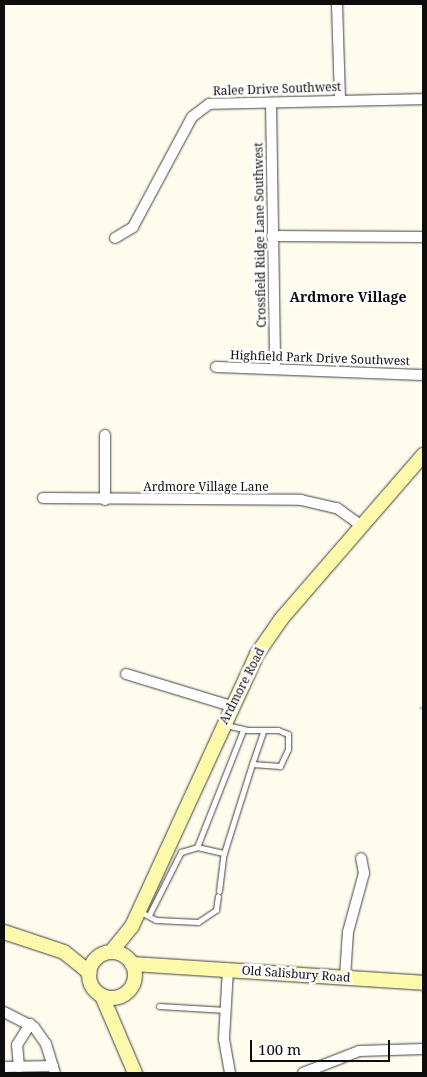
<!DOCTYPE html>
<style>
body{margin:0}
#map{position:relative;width:427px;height:1077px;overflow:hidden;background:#fffced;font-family:"Noto Serif",serif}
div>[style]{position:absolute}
.stream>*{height:2.5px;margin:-1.25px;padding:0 1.25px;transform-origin:1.25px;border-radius:1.25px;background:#b3d8f5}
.roads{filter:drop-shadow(0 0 1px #404040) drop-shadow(0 0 1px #404040)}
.lane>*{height:5px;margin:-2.5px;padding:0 2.5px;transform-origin:2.5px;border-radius:2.5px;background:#fff}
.street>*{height:10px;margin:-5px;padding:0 5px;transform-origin:5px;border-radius:5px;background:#fff}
.secondary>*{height:14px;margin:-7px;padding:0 7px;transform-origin:7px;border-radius:7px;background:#fdf9aa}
.secondary>.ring{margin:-7px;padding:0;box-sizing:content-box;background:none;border:14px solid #fdf9aa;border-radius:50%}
span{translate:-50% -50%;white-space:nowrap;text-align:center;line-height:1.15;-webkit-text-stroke:5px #fff;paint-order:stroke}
.street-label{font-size:12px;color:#0d0d0d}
.neighbourhood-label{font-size:14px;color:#0d0d0d;font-weight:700}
.frame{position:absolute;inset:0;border:5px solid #0d0d0d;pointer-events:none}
.scale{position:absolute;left:250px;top:1040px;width:140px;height:22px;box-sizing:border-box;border:2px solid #0d0d0d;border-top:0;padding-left:6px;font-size:15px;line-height:18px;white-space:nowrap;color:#0d0d0d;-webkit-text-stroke:4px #fff;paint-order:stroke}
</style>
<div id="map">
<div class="stream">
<i style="left:420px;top:708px;width:4px;rotate:-34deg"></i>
</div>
<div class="roads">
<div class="lane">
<i style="left:226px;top:725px;width:22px;rotate:13deg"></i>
<i style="left:247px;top:730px;width:31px"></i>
<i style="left:278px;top:730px;width:11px;rotate:22deg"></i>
<i style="left:288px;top:734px;width:15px;rotate:90deg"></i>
<i style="left:288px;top:749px;width:19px;rotate:115deg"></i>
<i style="left:280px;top:766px;width:28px;rotate:-176deg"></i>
<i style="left:252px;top:764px;width:36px;rotate:-71deg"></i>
<i style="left:197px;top:847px;width:126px;rotate:-68.5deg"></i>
<i style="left:219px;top:891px;width:38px;rotate:-83deg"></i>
<i style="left:224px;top:853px;width:93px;rotate:-72.5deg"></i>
<i style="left:139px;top:911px;width:19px;rotate:28deg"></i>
<i style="left:156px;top:920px;width:42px;rotate:2.7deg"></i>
<i style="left:198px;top:922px;width:22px;rotate:-34deg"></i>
<i style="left:216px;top:910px;width:14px;rotate:-82deg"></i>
<i style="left:149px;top:915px;width:71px;rotate:-63.1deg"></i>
<i style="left:181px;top:852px;width:17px;rotate:-17deg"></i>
<i style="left:197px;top:847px;width:28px;rotate:13deg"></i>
<i style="left:159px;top:1006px;width:67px;rotate:3.4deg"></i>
</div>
<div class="street">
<i style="left:337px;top:4px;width:95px;rotate:88.2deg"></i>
<i style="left:271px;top:103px;width:263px;rotate:89.1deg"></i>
<i style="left:272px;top:236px;width:151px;rotate:0.4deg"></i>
<i style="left:115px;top:238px;width:21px;rotate:-31deg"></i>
<i style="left:133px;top:227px;width:125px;rotate:-61.8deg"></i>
<i style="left:192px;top:117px;width:21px;rotate:-37deg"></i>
<i style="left:209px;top:104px;width:214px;rotate:-1.3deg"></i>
<i style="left:216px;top:367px;width:207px;rotate:2.2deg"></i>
<i style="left:43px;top:498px;width:258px;rotate:0.4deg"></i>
<i style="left:301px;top:500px;width:37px;rotate:13deg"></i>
<i style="left:337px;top:508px;width:31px;rotate:36deg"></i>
<i style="left:105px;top:500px;width:65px;rotate:-90deg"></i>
<i style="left:126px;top:674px;width:110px;rotate:16.9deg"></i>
<i style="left:228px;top:969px;width:70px;rotate:93.3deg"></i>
<i style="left:224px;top:1039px;width:35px;rotate:80deg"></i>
<i style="left:345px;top:977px;width:45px;rotate:-86.2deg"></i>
<i style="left:348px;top:932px;width:61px;rotate:-74.8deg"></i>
<i style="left:364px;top:873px;width:15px;rotate:-101deg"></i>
<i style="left:4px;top:1012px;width:34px;rotate:27deg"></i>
<i style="left:34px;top:1027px;width:21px;rotate:55deg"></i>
<i style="left:46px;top:1044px;width:30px;rotate:73deg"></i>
<i style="left:4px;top:1067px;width:49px;rotate:-1.2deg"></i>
<i style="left:19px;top:1067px;width:22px;rotate:-95deg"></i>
<i style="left:17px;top:1045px;width:25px;rotate:-58deg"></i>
<i style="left:303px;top:1073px;width:60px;rotate:-21.4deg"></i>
<i style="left:359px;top:1051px;width:64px;rotate:-1.8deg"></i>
</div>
<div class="secondary">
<i style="left:4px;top:932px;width:63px;rotate:18.4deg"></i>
<i style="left:64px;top:952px;width:33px;rotate:39deg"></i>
<i style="left:111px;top:952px;width:33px;rotate:-51deg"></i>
<i style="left:132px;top:926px;width:299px;rotate:-65.3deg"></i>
<i style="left:257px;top:654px;width:44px;rotate:-55.2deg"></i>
<i style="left:282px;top:618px;width:216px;rotate:-49.1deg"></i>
<i class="ring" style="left:89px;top:952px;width:32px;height:32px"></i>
<i style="left:132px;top:964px;width:292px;rotate:3.7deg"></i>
<i style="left:102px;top:996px;width:84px;rotate:66.8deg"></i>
</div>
</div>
<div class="street-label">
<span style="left:277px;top:89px;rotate:-2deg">Ralee Drive Southwest</span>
<span style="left:260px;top:235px;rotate:-91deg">Crossfield Ridge Lane Southwest</span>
<span style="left:320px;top:358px;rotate:2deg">Highfield Park Drive Southwest</span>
<span style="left:206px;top:487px">Ardmore Village Lane</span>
<span style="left:242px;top:686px;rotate:-63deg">Ardmore Road</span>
<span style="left:296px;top:974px;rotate:4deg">Old Salisbury Road</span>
</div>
<div class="neighbourhood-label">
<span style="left:348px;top:297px">Ardmore Village</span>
</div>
<div class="frame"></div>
<div class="scale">100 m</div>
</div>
